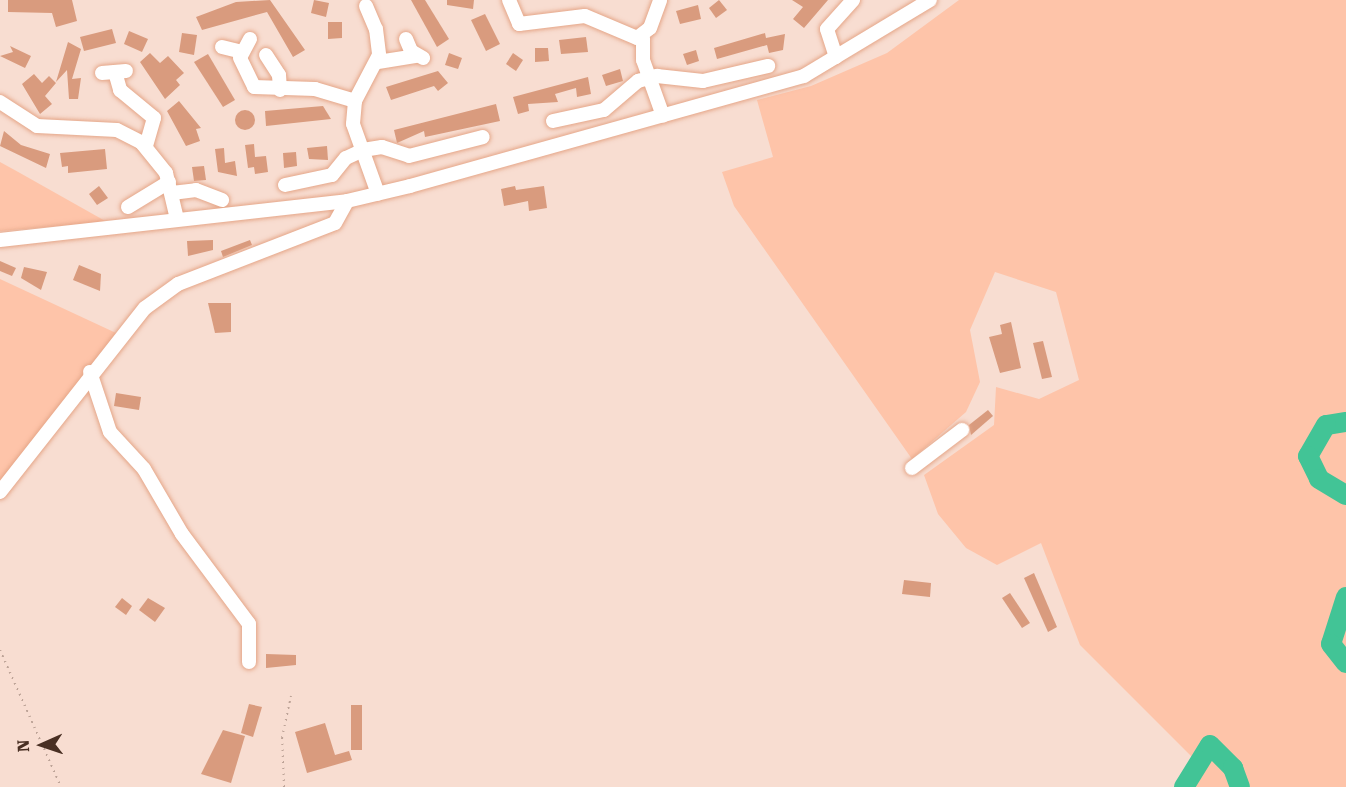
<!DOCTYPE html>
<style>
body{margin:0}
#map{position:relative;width:1346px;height:787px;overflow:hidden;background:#f8ddd1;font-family:"Roboto Serif",serif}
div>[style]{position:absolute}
.green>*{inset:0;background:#fec4a9}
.river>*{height:20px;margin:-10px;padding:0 10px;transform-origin:10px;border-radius:10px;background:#42c496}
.building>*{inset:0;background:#d99b7e}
.round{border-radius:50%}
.path>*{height:2px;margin-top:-1px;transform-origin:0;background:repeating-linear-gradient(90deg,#bda397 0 1.5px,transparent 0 6px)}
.roads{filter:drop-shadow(0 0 2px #e5a688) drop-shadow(0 0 2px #e5a688)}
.minor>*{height:14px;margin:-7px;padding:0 7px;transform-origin:7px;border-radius:7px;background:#fff}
span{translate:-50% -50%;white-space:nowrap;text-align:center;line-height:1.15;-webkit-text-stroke:5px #f8ddd1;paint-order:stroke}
.north{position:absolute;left:12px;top:715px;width:60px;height:60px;-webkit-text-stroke:4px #f8ddd1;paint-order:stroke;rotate:267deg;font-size:16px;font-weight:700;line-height:24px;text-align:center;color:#492f23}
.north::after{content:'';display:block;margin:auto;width:21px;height:27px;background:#492f23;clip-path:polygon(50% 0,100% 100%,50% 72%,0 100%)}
</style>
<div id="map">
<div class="green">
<i style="clip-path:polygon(959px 0,1346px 0,1346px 787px,1184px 787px,1196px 761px,1080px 645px,1041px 543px,997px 565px,966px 548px,938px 514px,924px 475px,994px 425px,996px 387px,1039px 399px,1079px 380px,1056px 292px,995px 272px,970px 330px,980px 382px,966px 412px,912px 459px,734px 206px,722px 172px,773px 157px,757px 100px,811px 86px,887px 53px)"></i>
<i style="clip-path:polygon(0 162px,20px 173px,107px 222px,0 231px)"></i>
<i style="clip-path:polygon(0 279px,116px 333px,0 484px)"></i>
</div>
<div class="river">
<i style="left:1346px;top:422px;width:20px;rotate:171deg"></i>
<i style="left:1326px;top:425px;width:36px;rotate:120deg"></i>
<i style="left:1308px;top:456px;width:25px;rotate:64deg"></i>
<i style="left:1319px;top:479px;width:31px;rotate:31deg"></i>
<i style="left:1346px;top:597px;width:49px;rotate:107.7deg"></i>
<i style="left:1331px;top:644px;width:24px;rotate:52deg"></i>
<i style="left:1184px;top:787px;width:49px;rotate:-58.2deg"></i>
<i style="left:1210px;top:745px;width:33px;rotate:45deg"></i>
<i style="left:1233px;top:768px;width:20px;rotate:70deg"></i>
</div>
<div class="building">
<i style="clip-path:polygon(8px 0,72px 0,77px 21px,56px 27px,52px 13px,8px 12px)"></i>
<i style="clip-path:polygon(270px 0,305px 50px,293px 57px,267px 12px,202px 30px,196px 17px,236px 2px)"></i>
<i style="clip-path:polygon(314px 0,329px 3px,326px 17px,311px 13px)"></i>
<i style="clip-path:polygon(411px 0,425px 0,449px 39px,437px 47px)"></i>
<i style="clip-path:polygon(447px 0,474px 0,473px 9px,447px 5px)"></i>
<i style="clip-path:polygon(719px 0,727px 10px,716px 18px,709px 8px)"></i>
<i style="clip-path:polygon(792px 0,828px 0,804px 28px,793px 19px,803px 7px)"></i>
<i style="clip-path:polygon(698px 5px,701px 19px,680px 24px,676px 11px)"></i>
<i style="clip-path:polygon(485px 14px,500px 44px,486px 51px,471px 20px)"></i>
<i style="clip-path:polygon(328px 22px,342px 22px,342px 38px,328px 39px)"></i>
<i style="clip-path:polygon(112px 29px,116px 43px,84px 51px,80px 37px)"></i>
<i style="clip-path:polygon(129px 31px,148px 39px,142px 52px,124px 44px)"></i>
<i style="clip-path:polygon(182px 33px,197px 35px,194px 55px,179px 52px)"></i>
<i style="clip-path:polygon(765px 33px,766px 38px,785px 34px,783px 50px,769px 53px,767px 45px,717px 59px,714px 48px)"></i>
<i style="clip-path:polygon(586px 37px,588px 52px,561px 54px,559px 40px)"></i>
<i style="clip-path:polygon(68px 42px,81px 49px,72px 79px,81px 78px,78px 99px,69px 99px,67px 70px,56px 82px)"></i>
<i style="clip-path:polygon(10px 46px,31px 56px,25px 68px,0 56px,13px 52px)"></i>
<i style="clip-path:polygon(535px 48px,548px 48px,549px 61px,535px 62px)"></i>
<i style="clip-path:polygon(696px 50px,699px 61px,687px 65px,683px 54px)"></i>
<i style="clip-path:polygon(150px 53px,160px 63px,168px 56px,184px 73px,176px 80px,180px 85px,165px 99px,140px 62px)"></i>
<i style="clip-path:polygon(449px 53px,462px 58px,458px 69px,445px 65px)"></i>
<i style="clip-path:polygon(513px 53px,523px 60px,516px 71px,506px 64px)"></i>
<i style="clip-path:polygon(208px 54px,235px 100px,223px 107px,194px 62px)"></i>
<i style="clip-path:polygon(620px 69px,623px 81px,606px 86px,602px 75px)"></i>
<i style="clip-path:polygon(438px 71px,448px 83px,438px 91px,434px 86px,391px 100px,386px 87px)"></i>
<i style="clip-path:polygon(34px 74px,42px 83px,49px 76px,56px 83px,45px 96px,52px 104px,40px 114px,22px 84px)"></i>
<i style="clip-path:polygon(588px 77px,591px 94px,577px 97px,576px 88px,555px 94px,558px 102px,528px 104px,529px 111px,518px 114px,513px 97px)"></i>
<i style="clip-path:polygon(179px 101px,201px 128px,196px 129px,200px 141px,186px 146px,167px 111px)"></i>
<i style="clip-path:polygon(496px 104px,500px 121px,425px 137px,424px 131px,397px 143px,394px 130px)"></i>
<i style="clip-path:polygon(323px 106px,331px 119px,266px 126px,265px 111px)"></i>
<i class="round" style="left:235px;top:110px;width:20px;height:20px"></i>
<i style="clip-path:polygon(4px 131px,21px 145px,50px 154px,46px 168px,0 146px)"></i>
<i style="clip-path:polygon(254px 144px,255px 157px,266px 156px,268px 172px,255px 174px,254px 167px,248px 168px,245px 145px)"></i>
<i style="clip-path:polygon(327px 146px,328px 160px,309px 159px,307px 148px)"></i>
<i style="clip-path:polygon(224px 148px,225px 163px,235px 161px,237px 176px,218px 172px,215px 149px)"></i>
<i style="clip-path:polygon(105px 149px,107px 169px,68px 173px,68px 166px,62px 167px,60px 153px)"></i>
<i style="clip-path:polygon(296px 152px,297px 166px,284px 168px,283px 153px)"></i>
<i style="clip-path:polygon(204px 166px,206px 180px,194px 181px,192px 167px)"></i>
<i style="clip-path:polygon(99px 186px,108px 198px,97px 205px,89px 194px)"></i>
<i style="clip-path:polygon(515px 186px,516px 190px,544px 186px,547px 208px,529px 211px,528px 201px,504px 206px,501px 189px)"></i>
<i style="clip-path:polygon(213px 240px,213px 250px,188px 256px,187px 241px)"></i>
<i style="clip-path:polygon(250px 240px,252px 245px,223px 257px,221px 251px)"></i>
<i style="clip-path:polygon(0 261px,16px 268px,12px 276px,0 271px)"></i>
<i style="clip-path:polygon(79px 265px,101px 274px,100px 291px,73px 280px)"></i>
<i style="clip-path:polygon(24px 267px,47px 272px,41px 290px,21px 278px)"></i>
<i style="clip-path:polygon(208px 303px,231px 303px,231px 332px,215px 333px)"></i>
<i style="clip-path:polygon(1011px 322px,1021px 368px,1000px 373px,989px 337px,1002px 334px,1000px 325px)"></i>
<i style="clip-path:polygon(1043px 341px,1052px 377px,1042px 379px,1033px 343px)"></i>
<i style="clip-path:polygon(116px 393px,141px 397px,139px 410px,114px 406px)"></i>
<i style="clip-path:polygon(988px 410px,993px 416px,971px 435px,969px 425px)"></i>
<i style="clip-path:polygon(1034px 573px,1057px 627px,1048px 632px,1024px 578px)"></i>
<i style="clip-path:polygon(904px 580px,931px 583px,930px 597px,902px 594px)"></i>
<i style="clip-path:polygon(1010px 593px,1030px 623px,1022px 628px,1002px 598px)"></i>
<i style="clip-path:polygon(122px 598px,132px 606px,126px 615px,115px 607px)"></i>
<i style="clip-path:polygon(148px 598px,165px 608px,155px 622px,139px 610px)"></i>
<i style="clip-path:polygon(266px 654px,296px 655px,296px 665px,266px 668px)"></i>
<i style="clip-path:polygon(249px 704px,262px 707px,253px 737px,241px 733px)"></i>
<i style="clip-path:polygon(351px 705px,362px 705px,362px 750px,351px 750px)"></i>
<i style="clip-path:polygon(325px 723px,335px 755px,349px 751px,352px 760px,307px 773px,295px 732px)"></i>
<i style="clip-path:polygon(223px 730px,245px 736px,231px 783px,201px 774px)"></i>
</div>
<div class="path">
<i style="left:0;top:650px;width:150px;rotate:66deg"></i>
<i style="left:284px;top:787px;width:49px;rotate:-92.3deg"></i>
<i style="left:282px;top:738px;width:43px;rotate:-77.9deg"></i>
</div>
<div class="roads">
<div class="minor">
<i style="left:509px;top:0;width:26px;rotate:67deg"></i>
<i style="left:519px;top:24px;width:66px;rotate:-6.9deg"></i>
<i style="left:585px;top:16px;width:56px;rotate:22.9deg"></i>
<i style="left:637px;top:38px;width:16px;rotate:-38deg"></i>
<i style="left:650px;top:28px;width:30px;rotate:-70deg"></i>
<i style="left:366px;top:6px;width:25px;rotate:67deg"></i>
<i style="left:376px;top:29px;width:26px;rotate:83deg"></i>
<i style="left:379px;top:55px;width:52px;rotate:117.6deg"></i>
<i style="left:355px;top:101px;width:23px;rotate:95deg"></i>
<i style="left:353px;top:124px;width:74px;rotate:70.3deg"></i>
<i style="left:643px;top:38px;width:22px;rotate:90deg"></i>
<i style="left:643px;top:60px;width:59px;rotate:70.3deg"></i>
<i style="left:250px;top:39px;width:21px;rotate:118deg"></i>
<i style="left:240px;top:58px;width:32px;rotate:64deg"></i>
<i style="left:254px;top:87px;width:61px;rotate:1.9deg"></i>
<i style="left:315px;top:89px;width:42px;rotate:16.7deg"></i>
<i style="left:406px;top:39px;width:13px;rotate:67deg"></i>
<i style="left:411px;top:51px;width:14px;rotate:30deg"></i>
<i style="left:222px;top:47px;width:21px;rotate:14deg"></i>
<i style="left:266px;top:55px;width:24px;rotate:57deg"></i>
<i style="left:279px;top:75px;width:15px;rotate:86deg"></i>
<i style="left:836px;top:57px;width:29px;rotate:-108deg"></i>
<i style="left:827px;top:29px;width:39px;rotate:-48deg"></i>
<i style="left:378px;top:62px;width:39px;rotate:-9deg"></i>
<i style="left:115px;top:72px;width:19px;rotate:74deg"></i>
<i style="left:120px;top:90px;width:44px;rotate:39.5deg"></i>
<i style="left:154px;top:118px;width:29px;rotate:106deg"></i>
<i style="left:102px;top:73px;width:24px;rotate:-5deg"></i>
<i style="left:0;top:102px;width:44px;rotate:33deg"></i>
<i style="left:37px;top:126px;width:80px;rotate:2.9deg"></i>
<i style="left:117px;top:130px;width:27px;rotate:27deg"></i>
<i style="left:141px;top:142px;width:40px;rotate:51deg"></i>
<i style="left:166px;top:173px;width:47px;rotate:76.6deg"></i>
<i style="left:553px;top:121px;width:52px;rotate:-12.2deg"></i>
<i style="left:604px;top:110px;width:45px;rotate:-40.5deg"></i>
<i style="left:638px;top:81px;width:20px;rotate:-15deg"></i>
<i style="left:657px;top:76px;width:46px;rotate:6.2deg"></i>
<i style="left:703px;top:81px;width:67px;rotate:-13deg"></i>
<i style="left:285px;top:185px;width:48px;rotate:-12deg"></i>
<i style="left:332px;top:175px;width:22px;rotate:-51deg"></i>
<i style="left:346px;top:158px;width:19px;rotate:-25deg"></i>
<i style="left:363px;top:150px;width:19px;rotate:-9deg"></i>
<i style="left:382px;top:147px;width:28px;rotate:18deg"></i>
<i style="left:409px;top:156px;width:76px;rotate:-14.4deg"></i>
<i style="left:172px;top:193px;width:24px;rotate:-7deg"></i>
<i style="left:196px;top:190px;width:28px;rotate:21deg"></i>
<i style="left:128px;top:207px;width:48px;rotate:-31.4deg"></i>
<i style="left:0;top:240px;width:349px;rotate:-6.4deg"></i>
<i style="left:347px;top:201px;width:65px;rotate:-13.4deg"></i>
<i style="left:410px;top:186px;width:409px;rotate:-15.6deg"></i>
<i style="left:804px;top:76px;width:147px;rotate:-31.1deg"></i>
<i style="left:90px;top:372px;width:63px;rotate:71.6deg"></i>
<i style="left:110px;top:432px;width:50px;rotate:47.4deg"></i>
<i style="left:144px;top:469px;width:75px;rotate:59.7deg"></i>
<i style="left:182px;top:534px;width:112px;rotate:53.3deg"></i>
<i style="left:249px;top:624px;width:38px;rotate:90deg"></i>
<i style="left:912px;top:468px;width:63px;rotate:-37.2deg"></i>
<i style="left:0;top:492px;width:234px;rotate:-51.8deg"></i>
<i style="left:145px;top:308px;width:41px;rotate:-36deg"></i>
<i style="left:178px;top:284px;width:168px;rotate:-21.2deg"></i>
<i style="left:335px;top:223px;width:25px;rotate:-61deg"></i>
</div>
</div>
<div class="north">N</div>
</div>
